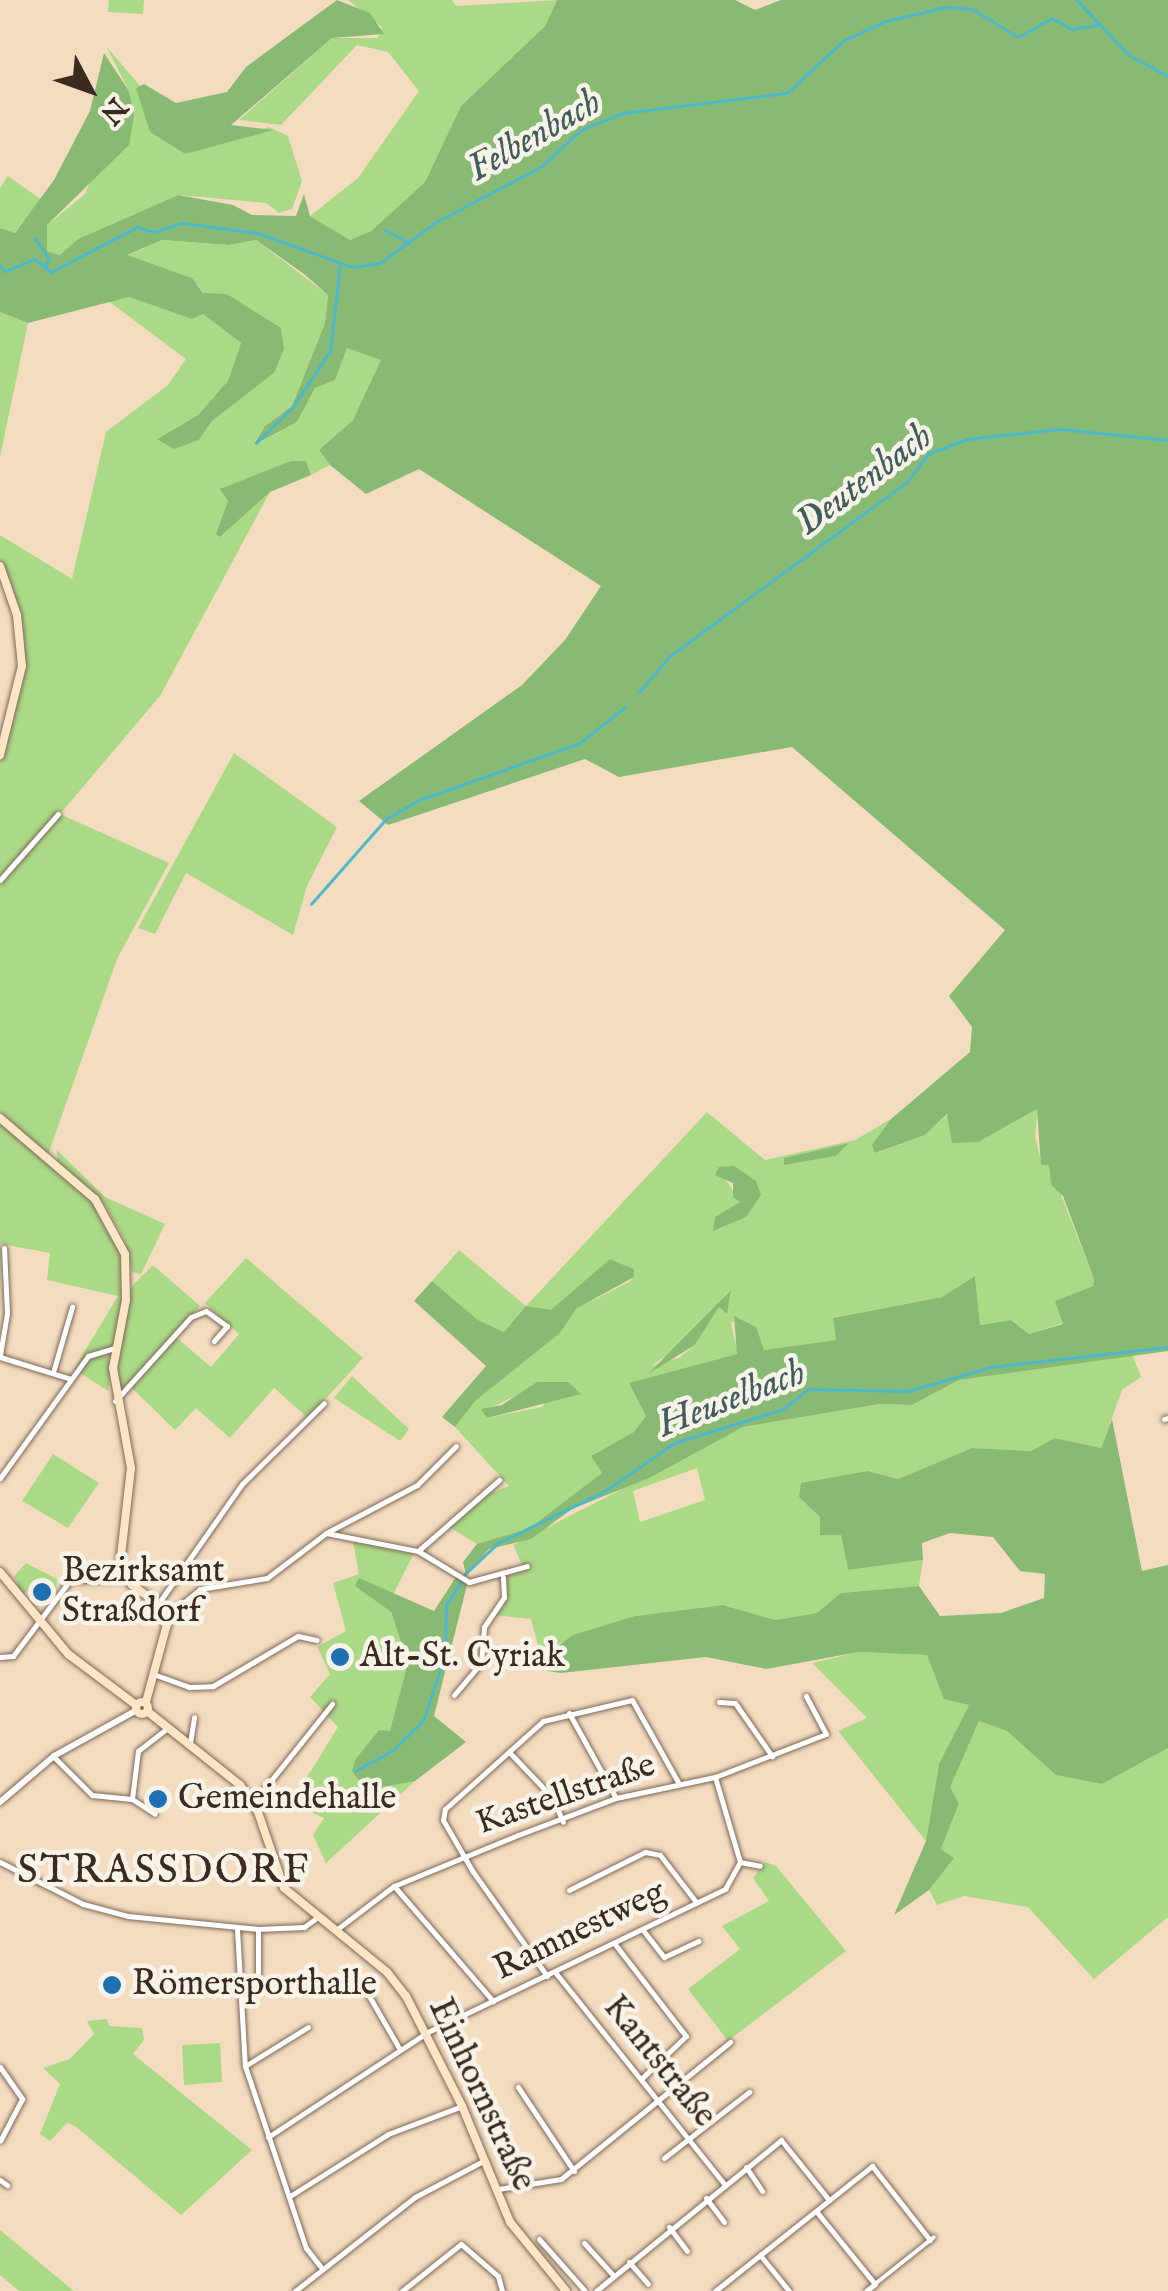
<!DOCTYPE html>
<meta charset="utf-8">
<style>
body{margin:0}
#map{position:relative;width:1168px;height:2291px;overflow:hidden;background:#f4dcc0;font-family:"IM FELL English",serif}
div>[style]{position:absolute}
.green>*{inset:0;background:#abda87}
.forest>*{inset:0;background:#88ba74}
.stream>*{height:2.5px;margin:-1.25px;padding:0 1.25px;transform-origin:1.25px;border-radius:1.25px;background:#4db8c9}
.roads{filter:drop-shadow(0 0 2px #7c6857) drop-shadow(0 0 2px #7c6857)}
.pedestrian>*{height:4px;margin:-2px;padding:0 2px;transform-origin:2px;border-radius:2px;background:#fff}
.minor>*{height:5px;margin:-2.5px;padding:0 2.5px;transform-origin:2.5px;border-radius:2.5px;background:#fff}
.tertiary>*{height:6px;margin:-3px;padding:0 3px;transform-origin:3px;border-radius:3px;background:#fff}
.secondary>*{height:8px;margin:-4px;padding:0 4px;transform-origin:4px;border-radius:4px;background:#fde5c5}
.secondary>.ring{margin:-4px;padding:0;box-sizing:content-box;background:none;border:8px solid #fde5c5;border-radius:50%}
.dots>*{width:28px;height:28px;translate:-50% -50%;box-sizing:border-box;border:5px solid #f7f3e8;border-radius:50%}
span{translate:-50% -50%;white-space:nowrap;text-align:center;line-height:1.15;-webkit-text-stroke:9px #f7f3e8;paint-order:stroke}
.poi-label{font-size:35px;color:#3b2a1e}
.left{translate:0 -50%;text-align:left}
.street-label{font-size:35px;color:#3b2a1e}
.water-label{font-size:38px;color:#415c5a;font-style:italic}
.quarter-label{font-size:40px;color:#3b2a1e;letter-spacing:2.5px}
.north{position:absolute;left:40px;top:40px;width:100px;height:100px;-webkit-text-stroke:8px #f7f3e8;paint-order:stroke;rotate:131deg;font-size:28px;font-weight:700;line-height:40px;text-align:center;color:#3b2a1e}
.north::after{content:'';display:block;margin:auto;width:35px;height:45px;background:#3b2a1e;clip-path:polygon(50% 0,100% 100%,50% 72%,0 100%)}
</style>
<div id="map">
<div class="green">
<i style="clip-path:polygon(109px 0,144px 0,143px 14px,108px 12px)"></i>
<i style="clip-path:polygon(348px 0,452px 0,456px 6px,557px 0,545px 26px,461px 106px,425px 182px,371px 231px,350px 240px,310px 216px,358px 178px,419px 91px,388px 52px,357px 45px,281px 125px,239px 120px,332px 38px,378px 38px,382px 27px)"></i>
<i style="clip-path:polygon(106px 46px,140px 86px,150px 132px,185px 154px,269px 127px,288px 136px,302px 181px,292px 209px,279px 213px,266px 203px,178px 195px,78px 239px,61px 255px,47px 251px,47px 225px,85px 194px,129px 91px)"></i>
<i style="clip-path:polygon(8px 176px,42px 200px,14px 233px,0 228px,0 188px)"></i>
<i style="clip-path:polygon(162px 240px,229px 245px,256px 240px,328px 295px,325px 323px,292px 406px,265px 426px,255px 445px,297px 422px,315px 388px,335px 380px,347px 347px,382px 360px,353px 420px,319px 450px,330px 465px,311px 475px,306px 461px,228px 501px,220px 537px,270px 492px,160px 696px,60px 814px,169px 863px,117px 959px,48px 1155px,0 1111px,0 762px,25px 673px,23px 628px,0 559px,0 535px,72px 579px,106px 432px,168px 385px,186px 359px,107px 300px,129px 297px,192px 319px,203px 314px,241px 343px,229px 381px,198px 415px,158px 438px,199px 440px,212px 421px,274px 373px,191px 278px,126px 256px)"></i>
<i style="clip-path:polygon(0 312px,28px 323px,0 457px)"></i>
<i style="clip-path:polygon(234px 753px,337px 827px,307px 886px,293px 935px,186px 873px,155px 934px,138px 928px)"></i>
<i style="clip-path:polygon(evenodd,1038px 1108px,1035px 1136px,1042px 1165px,1049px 1164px,1094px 1279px,1093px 1286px,1056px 1301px,1063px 1323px,1029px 1334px,1011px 1320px,980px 1325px,975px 1276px,942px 1297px,833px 1318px,837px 1340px,764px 1350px,740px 1318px,731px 1323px,738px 1354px,630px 1383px,646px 1416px,635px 1432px,592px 1455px,602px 1473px,560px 1509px,530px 1528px,477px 1544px,449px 1527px,490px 1493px,509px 1486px,455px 1427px,474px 1401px,560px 1333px,576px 1309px,631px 1281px,634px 1269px,610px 1259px,551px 1311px,526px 1306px,504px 1332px,478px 1320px,432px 1281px,459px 1250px,526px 1306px,707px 1112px,765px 1160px,855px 1140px,891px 1119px,876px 1153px,925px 1135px,948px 1114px,967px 1139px,1002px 1129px,1038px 1108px,849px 1143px,836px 1156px,795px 1163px,802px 1154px,849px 1143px,1038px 1108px,725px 1179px,761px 1195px,720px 1230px,741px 1202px,725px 1179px,1038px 1108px,729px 1291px,725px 1312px,719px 1307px,695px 1345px,679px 1358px,651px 1366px,683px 1344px,729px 1291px,1038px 1108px,544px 1382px,557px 1382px,542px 1407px,487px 1418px,484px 1411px,544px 1382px)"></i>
<i style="clip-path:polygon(0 1122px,99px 1208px,121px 1249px,123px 1297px,108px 1391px,74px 1369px,118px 1296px,47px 1280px,50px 1253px,1px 1244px,0 1325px)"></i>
<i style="clip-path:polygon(57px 1150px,105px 1197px,165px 1224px,141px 1274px,132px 1272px,124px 1238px,105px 1205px,57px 1162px)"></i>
<i style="clip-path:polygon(246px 1258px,363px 1358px,308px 1418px,274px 1388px,230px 1438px,196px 1408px,175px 1430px,131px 1387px,176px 1337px,211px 1367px,239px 1334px,205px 1303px)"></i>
<i style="clip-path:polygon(153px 1265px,200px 1306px,119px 1393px,118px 1352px,132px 1286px)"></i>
<i style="clip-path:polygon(evenodd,1132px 1354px,1141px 1377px,1122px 1390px,1101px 1448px,1055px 1438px,1031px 1451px,972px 1448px,898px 1479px,868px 1471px,799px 1497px,841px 1534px,848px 1570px,923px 1560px,919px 1586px,842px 1593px,817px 1613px,775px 1620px,723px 1605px,635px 1616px,548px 1648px,538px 1645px,531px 1619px,493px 1615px,505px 1600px,507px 1577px,524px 1569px,513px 1545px,743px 1427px,880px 1404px,912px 1405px,959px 1380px,1132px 1354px,697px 1468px,705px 1500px,640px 1522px,633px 1491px,697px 1468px)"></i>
<i style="clip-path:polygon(352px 1376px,409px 1429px,400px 1441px,334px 1398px)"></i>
<i style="clip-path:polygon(53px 1454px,99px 1483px,68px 1528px,22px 1501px)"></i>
<i style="clip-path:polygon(353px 1542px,415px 1551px,393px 1595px,356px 1586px,391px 1612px,408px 1663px,399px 1714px,390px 1731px,366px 1750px,400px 1780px,415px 1781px,326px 1863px,313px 1835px,324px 1818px,309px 1811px,316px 1795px,304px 1782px,338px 1727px,310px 1697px,330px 1674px,317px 1647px,346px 1631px,333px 1583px,359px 1574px)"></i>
<i style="clip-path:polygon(26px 1563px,57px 1579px,56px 1595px,40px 1581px,22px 1595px,14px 1576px)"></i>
<i style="clip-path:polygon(859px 1652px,927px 1655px,944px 1689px,969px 1705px,939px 1765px,926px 1841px,838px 1731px,867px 1718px,812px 1663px)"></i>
<i style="clip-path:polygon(979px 1721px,1007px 1731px,1060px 1773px,1102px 1784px,1168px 1748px,1168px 1917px,1094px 1979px,1028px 1907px,964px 1896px,937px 1905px,929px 1890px,953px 1858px,941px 1849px,959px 1805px,949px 1787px)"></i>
<i style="clip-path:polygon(765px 1862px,776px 1866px,846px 1951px,728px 2041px,688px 1989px,740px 1949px,722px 1926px,769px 1901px,753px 1878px)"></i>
<i style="clip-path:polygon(107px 2019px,109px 2026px,142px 2028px,144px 2040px,133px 2054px,252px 2150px,181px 2215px,75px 2126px,67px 2123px,50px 2141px,40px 2134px,60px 2084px,43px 2068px,70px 2059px,94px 2034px,87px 2021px)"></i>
<i style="clip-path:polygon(220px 2043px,222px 2082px,184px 2085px,182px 2045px)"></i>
<i style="clip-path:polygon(0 2230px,74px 2291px,19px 2291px,0 2275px)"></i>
</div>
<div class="forest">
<i style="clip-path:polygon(337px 0,370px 13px,384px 34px,332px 38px,231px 125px,273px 130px,185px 154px,150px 132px,136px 88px,144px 84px,176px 103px,227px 92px,246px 67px)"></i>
<i style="clip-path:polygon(557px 0,735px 0,755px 10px,781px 0,1168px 0,1168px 1351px,959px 1380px,912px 1405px,880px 1404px,743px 1427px,649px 1478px,572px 1509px,531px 1539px,489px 1549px,466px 1575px,463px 1562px,477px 1544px,530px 1528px,602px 1473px,591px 1456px,634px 1432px,646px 1416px,629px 1383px,737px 1354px,734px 1316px,756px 1327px,764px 1350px,836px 1340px,833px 1318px,942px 1297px,975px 1276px,980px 1325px,1011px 1320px,1029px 1334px,1063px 1324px,1055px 1301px,1093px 1286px,1094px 1279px,1063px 1196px,1051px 1185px,1049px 1165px,1041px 1165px,1037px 1109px,978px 1142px,952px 1143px,947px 1114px,925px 1135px,875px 1153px,872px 1145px,891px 1119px,970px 1052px,972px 1027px,949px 996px,1005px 930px,792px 747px,619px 777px,585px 759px,388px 825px,359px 801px,522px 685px,565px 640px,601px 586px,419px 469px,366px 494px,330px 465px,319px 450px,353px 420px,381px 360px,347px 348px,335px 380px,315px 388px,297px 422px,254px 445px,265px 426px,292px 406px,325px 323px,328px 295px,304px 274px,256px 240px,229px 245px,162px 240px,127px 255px,192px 278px,203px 293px,227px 294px,281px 328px,284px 349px,274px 373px,212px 421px,199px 440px,174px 449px,157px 439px,198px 415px,228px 381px,241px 343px,203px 314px,192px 319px,129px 297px,28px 323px,0 312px,0 228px,15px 233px,54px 180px,90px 111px,104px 53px,129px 91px,134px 115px,129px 145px,47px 225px,47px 251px,60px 255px,78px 239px,178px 195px,233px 205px,252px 215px,296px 216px,304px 194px,310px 216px,350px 240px,371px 231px,425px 182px,461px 106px,545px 26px)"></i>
<i style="clip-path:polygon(291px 461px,306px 461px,311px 475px,270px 492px,220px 537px,216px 534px,228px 501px,220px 489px)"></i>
<i style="clip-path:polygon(849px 1143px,836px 1156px,784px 1165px,784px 1158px)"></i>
<i style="clip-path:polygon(734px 1166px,756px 1181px,761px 1195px,746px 1217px,713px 1231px,715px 1217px,740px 1202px,733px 1197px,733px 1183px,715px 1175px,719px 1167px)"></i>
<i style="clip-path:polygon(610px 1259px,634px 1269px,634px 1277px,576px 1309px,560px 1333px,475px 1401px,455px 1427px,442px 1417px,486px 1366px,414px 1301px,432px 1281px,478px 1320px,504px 1332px,526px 1306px,551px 1310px)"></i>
<i style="clip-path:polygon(731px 1290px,727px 1314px,719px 1307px,695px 1345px,648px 1374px)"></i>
<i style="clip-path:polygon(537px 1382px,568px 1382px,581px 1394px,487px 1418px,481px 1409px,502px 1405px)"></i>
<i style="clip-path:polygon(1112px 1419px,1142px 1571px,1168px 1565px,1168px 1748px,1102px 1784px,1056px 1775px,1007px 1731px,979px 1721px,950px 1787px,959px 1804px,941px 1849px,954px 1858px,929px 1890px,894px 1915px,926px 1841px,939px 1764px,969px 1705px,944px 1699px,927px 1655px,859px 1652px,766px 1669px,706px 1657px,561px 1673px,528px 1668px,573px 1635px,635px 1616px,723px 1605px,775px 1620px,817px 1613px,841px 1593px,919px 1586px,940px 1616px,1001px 1613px,1044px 1598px,1045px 1574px,1020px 1571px,993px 1537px,950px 1533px,922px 1543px,923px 1560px,848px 1570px,841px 1535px,820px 1535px,820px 1517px,799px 1497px,801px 1483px,868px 1471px,898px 1479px,972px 1448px,1031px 1451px,1055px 1438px,1101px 1448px)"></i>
<i style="clip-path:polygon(456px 1577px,467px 1585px,434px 1716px,466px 1742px,415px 1781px,366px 1790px,352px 1771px,355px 1760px,379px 1730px,390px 1731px,408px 1663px,391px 1612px,355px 1586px,359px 1578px,434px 1611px)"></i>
</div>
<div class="stream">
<i style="left:1077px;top:0;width:76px;rotate:46.6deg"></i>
<i style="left:1129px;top:55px;width:44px;rotate:28.3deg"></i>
<i style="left:385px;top:230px;width:27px;rotate:28deg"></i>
<i style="left:35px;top:238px;width:24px;rotate:55deg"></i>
<i style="left:49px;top:258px;width:9px;rotate:108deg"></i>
<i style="left:0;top:265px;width:8px;rotate:50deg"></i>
<i style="left:5px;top:271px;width:32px;rotate:-22deg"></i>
<i style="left:35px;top:259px;width:21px;rotate:39deg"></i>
<i style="left:51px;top:272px;width:97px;rotate:-27.6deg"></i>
<i style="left:137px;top:227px;width:18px;rotate:16deg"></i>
<i style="left:154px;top:232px;width:29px;rotate:-18deg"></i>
<i style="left:182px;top:223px;width:77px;rotate:7.5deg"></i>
<i style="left:258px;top:233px;width:100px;rotate:19.9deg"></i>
<i style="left:352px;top:267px;width:28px;rotate:-8deg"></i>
<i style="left:380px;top:263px;width:69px;rotate:-36.2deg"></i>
<i style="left:436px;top:222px;width:120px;rotate:-27.8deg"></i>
<i style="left:542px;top:166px;width:53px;rotate:-42.7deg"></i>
<i style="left:581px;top:130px;width:45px;rotate:-22deg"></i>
<i style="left:623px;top:113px;width:165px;rotate:-7deg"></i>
<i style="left:787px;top:93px;width:76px;rotate:-42.9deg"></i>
<i style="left:843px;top:41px;width:47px;rotate:-24.9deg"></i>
<i style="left:886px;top:21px;width:62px;rotate:-13.1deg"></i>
<i style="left:946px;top:7px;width:27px;rotate:4deg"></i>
<i style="left:973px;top:9px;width:53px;rotate:31.9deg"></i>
<i style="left:1018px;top:37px;width:39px;rotate:-29deg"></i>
<i style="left:1052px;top:18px;width:23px;rotate:29deg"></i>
<i style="left:1072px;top:29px;width:26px;rotate:-9deg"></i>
<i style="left:256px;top:443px;width:50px;rotate:-44.2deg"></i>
<i style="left:292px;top:408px;width:69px;rotate:-56.3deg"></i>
<i style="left:330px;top:351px;width:87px;rotate:-83.4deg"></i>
<i style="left:639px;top:692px;width:48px;rotate:-49.3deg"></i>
<i style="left:670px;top:656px;width:294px;rotate:-36.3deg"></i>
<i style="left:907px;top:482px;width:35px;rotate:-53deg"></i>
<i style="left:928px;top:454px;width:42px;rotate:-21deg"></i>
<i style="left:967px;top:439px;width:95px;rotate:-6.1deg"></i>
<i style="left:1061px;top:429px;width:108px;rotate:5.9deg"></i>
<i style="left:311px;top:904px;width:113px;rotate:-48.6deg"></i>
<i style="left:386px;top:819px;width:38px;rotate:-30deg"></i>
<i style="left:419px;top:800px;width:171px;rotate:-19.5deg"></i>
<i style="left:580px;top:743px;width:58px;rotate:-38.7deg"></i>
<i style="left:464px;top:1575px;width:47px;rotate:-43.3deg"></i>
<i style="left:498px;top:1543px;width:119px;rotate:-25.9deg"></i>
<i style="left:605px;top:1491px;width:84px;rotate:-34.8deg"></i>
<i style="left:674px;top:1443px;width:114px;rotate:-17.3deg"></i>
<i style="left:783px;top:1409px;width:33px;rotate:-38deg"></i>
<i style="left:809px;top:1389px;width:100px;rotate:1.1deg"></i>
<i style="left:909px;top:1391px;width:84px;rotate:-16.5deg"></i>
<i style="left:990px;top:1367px;width:179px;rotate:-6.4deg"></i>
<i style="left:355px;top:1771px;width:42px;rotate:-28.4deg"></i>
<i style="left:392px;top:1751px;width:43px;rotate:-44.1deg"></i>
<i style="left:423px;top:1721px;width:69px;rotate:-71.3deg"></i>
<i style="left:445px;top:1656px;width:51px;rotate:-88.9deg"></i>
<i style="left:446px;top:1605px;width:27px;rotate:-57deg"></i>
</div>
<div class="roads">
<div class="pedestrian">
<i style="left:875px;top:2284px;width:75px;rotate:-38.5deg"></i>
</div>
<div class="minor">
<i style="left:0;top:880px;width:88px;rotate:-48.7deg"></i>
<i style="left:0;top:1355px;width:43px;rotate:-80.5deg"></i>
<i style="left:7px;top:1313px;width:65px;rotate:-92.6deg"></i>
<i style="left:0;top:1357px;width:74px;rotate:17.2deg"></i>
<i style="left:54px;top:1369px;width:65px;rotate:-73.8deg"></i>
<i style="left:115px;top:1401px;width:113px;rotate:-47.9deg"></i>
<i style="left:191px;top:1317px;width:16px;rotate:-22deg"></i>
<i style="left:206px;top:1311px;width:26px;rotate:36deg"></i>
<i style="left:227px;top:1326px;width:20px;rotate:131deg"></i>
<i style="left:1164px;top:1419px;width:4px;rotate:-14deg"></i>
<i style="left:0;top:1478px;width:150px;rotate:-54.2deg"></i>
<i style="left:88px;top:1356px;width:27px;rotate:-17deg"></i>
<i style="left:326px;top:1533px;width:94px;rotate:11.1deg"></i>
<i style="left:418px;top:1551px;width:60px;rotate:31.3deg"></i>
<i style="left:469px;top:1582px;width:60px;rotate:-15.4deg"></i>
<i style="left:418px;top:1551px;width:108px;rotate:-41.2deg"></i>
<i style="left:158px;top:1604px;width:146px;rotate:-55deg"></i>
<i style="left:242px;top:1484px;width:115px;rotate:-44.6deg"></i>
<i style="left:165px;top:1618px;width:45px;rotate:-39.6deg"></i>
<i style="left:200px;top:1589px;width:68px;rotate:-9.3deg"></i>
<i style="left:267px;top:1578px;width:74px;rotate:-37.3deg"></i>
<i style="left:326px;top:1533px;width:103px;rotate:-27.8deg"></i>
<i style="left:417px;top:1485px;width:55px;rotate:-45deg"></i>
<i style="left:0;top:1657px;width:13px;rotate:-4deg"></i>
<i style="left:13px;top:1656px;width:95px;rotate:-53.1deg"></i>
<i style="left:70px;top:1580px;width:56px;rotate:-1deg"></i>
<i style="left:156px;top:1675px;width:35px;rotate:20deg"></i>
<i style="left:189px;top:1687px;width:24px;rotate:-2deg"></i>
<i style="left:213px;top:1686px;width:99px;rotate:-30.5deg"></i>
<i style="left:298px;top:1636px;width:19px;rotate:12deg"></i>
<i style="left:454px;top:1695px;width:42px;rotate:-49.8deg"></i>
<i style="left:481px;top:1663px;width:36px;rotate:-85deg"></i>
<i style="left:484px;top:1627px;width:36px;rotate:-56deg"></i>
<i style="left:504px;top:1597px;width:20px;rotate:-93deg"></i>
<i style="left:719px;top:1702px;width:16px;rotate:4deg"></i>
<i style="left:735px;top:1703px;width:65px;rotate:55.1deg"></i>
<i style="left:569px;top:1713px;width:97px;rotate:61.1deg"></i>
<i style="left:190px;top:1743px;width:26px;rotate:-81deg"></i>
<i style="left:511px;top:1754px;width:59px;rotate:46.4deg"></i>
<i style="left:552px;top:1797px;width:27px;rotate:66deg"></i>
<i style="left:54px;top:1757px;width:54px;rotate:45deg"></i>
<i style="left:92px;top:1795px;width:40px;rotate:5.7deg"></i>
<i style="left:132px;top:1799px;width:48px;rotate:-82.9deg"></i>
<i style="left:138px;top:1751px;width:37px;rotate:-38deg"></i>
<i style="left:132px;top:1799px;width:27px;rotate:33deg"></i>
<i style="left:253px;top:1803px;width:127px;rotate:-51.4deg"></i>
<i style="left:0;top:1862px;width:93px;rotate:26.8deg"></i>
<i style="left:83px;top:1904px;width:47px;rotate:14.9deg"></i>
<i style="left:128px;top:1916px;width:131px;rotate:5.7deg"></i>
<i style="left:258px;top:1929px;width:46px;rotate:-2.5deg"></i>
<i style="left:304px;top:1927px;width:17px;rotate:-36deg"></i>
<i style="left:740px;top:1862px;width:20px;rotate:11deg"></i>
<i style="left:394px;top:1886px;width:152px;rotate:49.3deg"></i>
<i style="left:569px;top:1890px;width:85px;rotate:-26.6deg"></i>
<i style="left:645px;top:1852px;width:15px;rotate:11deg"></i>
<i style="left:660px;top:1855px;width:59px;rotate:52.5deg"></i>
<i style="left:237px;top:1929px;width:137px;rotate:86.7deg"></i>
<i style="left:245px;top:2066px;width:192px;rotate:71.5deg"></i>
<i style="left:306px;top:2248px;width:23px;rotate:52deg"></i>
<i style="left:258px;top:1929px;width:46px;rotate:90deg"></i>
<i style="left:642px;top:1929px;width:36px;rotate:52deg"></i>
<i style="left:664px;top:1957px;width:38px;rotate:-25deg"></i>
<i style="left:336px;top:1930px;width:73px;rotate:-37.2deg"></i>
<i style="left:394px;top:1886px;width:134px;rotate:-22.4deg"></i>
<i style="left:518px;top:1835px;width:105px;rotate:-20.7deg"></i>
<i style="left:616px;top:1798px;width:101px;rotate:-12deg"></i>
<i style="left:715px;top:1777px;width:119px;rotate:-21.2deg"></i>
<i style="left:826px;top:1734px;width:43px;rotate:-117.8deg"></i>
<i style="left:614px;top:1943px;width:118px;rotate:52.3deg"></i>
<i style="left:686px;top:2036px;width:62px;rotate:136.3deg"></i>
<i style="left:555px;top:1972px;width:271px;rotate:51.4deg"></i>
<i style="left:547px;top:1976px;width:128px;rotate:-125.4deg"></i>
<i style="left:473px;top:1872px;width:60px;rotate:-120deg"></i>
<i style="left:443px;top:1820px;width:11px;rotate:-80deg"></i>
<i style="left:445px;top:1809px;width:132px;rotate:-41.9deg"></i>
<i style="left:543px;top:1721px;width:91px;rotate:-13.3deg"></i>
<i style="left:632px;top:1700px;width:94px;rotate:60.7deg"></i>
<i style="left:365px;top:1989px;width:68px;rotate:60deg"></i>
<i style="left:245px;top:2066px;width:74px;rotate:-31.8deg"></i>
<i style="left:0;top:2067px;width:39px;rotate:55deg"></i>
<i style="left:22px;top:2099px;width:47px;rotate:117.6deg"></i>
<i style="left:518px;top:2087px;width:101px;rotate:56.3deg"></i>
<i style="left:268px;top:2137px;width:191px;rotate:-33.3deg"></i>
<i style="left:428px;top:2032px;width:330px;rotate:-25.7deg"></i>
<i style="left:725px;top:1889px;width:31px;rotate:-61deg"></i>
<i style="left:740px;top:1862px;width:89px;rotate:-106.4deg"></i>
<i style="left:664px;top:2158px;width:108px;rotate:-37.8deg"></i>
<i style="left:746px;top:2167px;width:29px;rotate:56deg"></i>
<i style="left:0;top:2180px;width:9px;rotate:36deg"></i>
<i style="left:498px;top:2189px;width:64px;rotate:-9deg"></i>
<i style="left:561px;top:2179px;width:218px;rotate:-39deg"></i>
<i style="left:290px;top:2196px;width:116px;rotate:-32.3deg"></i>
<i style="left:388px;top:2134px;width:79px;rotate:-20.7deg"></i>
<i style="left:706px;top:2198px;width:30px;rotate:53deg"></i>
<i style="left:816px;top:2211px;width:94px;rotate:51.1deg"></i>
<i style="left:875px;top:2284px;width:11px;rotate:142deg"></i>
<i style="left:669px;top:2227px;width:30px;rotate:53deg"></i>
<i style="left:539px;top:2239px;width:69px;rotate:48.5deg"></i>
<i style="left:584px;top:2243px;width:43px;rotate:47.8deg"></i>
<i style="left:760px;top:2255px;width:46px;rotate:51.1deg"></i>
<i style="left:629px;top:2262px;width:29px;rotate:49deg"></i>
<i style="left:295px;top:2291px;width:152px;rotate:-38.1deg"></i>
<i style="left:415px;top:2197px;width:77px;rotate:-27.9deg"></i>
<i style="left:402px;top:2291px;width:75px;rotate:-38.5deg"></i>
<i style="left:461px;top:2244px;width:49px;rotate:40.9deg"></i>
<i style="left:498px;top:2276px;width:16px;rotate:75deg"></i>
<i style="left:596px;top:2291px;width:239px;rotate:-39.2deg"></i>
<i style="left:781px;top:2140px;width:77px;rotate:51.3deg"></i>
<i style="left:715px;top:2291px;width:201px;rotate:-38.5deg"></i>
<i style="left:872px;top:2166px;width:94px;rotate:51.9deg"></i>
</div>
<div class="tertiary">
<i style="left:0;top:1802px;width:71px;rotate:-40.4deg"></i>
<i style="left:54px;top:1756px;width:95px;rotate:-29deg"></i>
</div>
<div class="secondary">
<i style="left:0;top:566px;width:52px;rotate:70.9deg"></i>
<i style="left:17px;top:615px;width:51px;rotate:84.4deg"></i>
<i style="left:22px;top:666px;width:92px;rotate:103.9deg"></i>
<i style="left:0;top:1118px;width:125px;rotate:40.5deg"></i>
<i style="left:95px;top:1199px;width:63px;rotate:61.4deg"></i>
<i style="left:125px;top:1254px;width:46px;rotate:88.8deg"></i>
<i style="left:126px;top:1300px;width:69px;rotate:100.8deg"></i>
<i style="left:113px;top:1368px;width:102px;rotate:79.8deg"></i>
<i style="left:131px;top:1468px;width:98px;rotate:96.5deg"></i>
<i style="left:120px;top:1565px;width:23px;rotate:59deg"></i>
<i style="left:132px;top:1585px;width:32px;rotate:36deg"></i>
<i style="left:158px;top:1604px;width:22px;rotate:66deg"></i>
<i style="left:167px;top:1624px;width:81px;rotate:105.1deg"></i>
<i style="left:0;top:1572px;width:107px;rotate:50.3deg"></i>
<i style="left:68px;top:1654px;width:85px;rotate:36.9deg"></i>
<i class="ring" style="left:136px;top:1702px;width:4px;height:4px"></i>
<i style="left:147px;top:1711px;width:119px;rotate:38.5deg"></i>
<i style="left:240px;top:1785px;width:32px;rotate:56deg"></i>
<i style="left:258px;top:1812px;width:80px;rotate:71.1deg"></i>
<i style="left:284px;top:1888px;width:133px;rotate:39.2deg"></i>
<i style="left:387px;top:1972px;width:31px;rotate:52deg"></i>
<i style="left:406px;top:1996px;width:123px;rotate:63deg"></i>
<i style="left:462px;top:2106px;width:126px;rotate:67.5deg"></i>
<i style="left:510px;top:2222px;width:89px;rotate:50.9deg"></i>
</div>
</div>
<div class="dots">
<i style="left:42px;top:1592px;background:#1f6fb2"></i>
<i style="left:340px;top:1657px;background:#1f6fb2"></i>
<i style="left:158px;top:1799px;background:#1f6fb2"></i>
<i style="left:112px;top:1985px;background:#1f6fb2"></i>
</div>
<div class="poi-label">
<span class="left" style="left:62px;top:1592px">Bezirksamt<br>Straßdorf</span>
<span class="left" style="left:360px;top:1657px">Alt-St. Cyriak</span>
<span class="left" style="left:178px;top:1799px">Gemeindehalle</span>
<span class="left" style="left:132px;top:1985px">Römersporthalle</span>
</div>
<div class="street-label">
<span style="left:566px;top:1795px;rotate:-19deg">Kastellstraße</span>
<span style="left:580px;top:1931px;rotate:-26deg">Ramnestweg</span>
<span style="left:659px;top:2062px;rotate:51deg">Kantstraße</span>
<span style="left:481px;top:2095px;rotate:65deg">Einhornstraße</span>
</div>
<div class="water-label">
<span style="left:535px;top:137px;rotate:-30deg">Felbenbach</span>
<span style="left:865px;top:481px;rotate:-37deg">Deutenbach</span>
<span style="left:732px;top:1400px;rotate:-21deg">Heuselbach</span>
</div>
<div class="quarter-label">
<span style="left:164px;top:1872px">STRASSDORF</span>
</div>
<div class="north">N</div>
</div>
